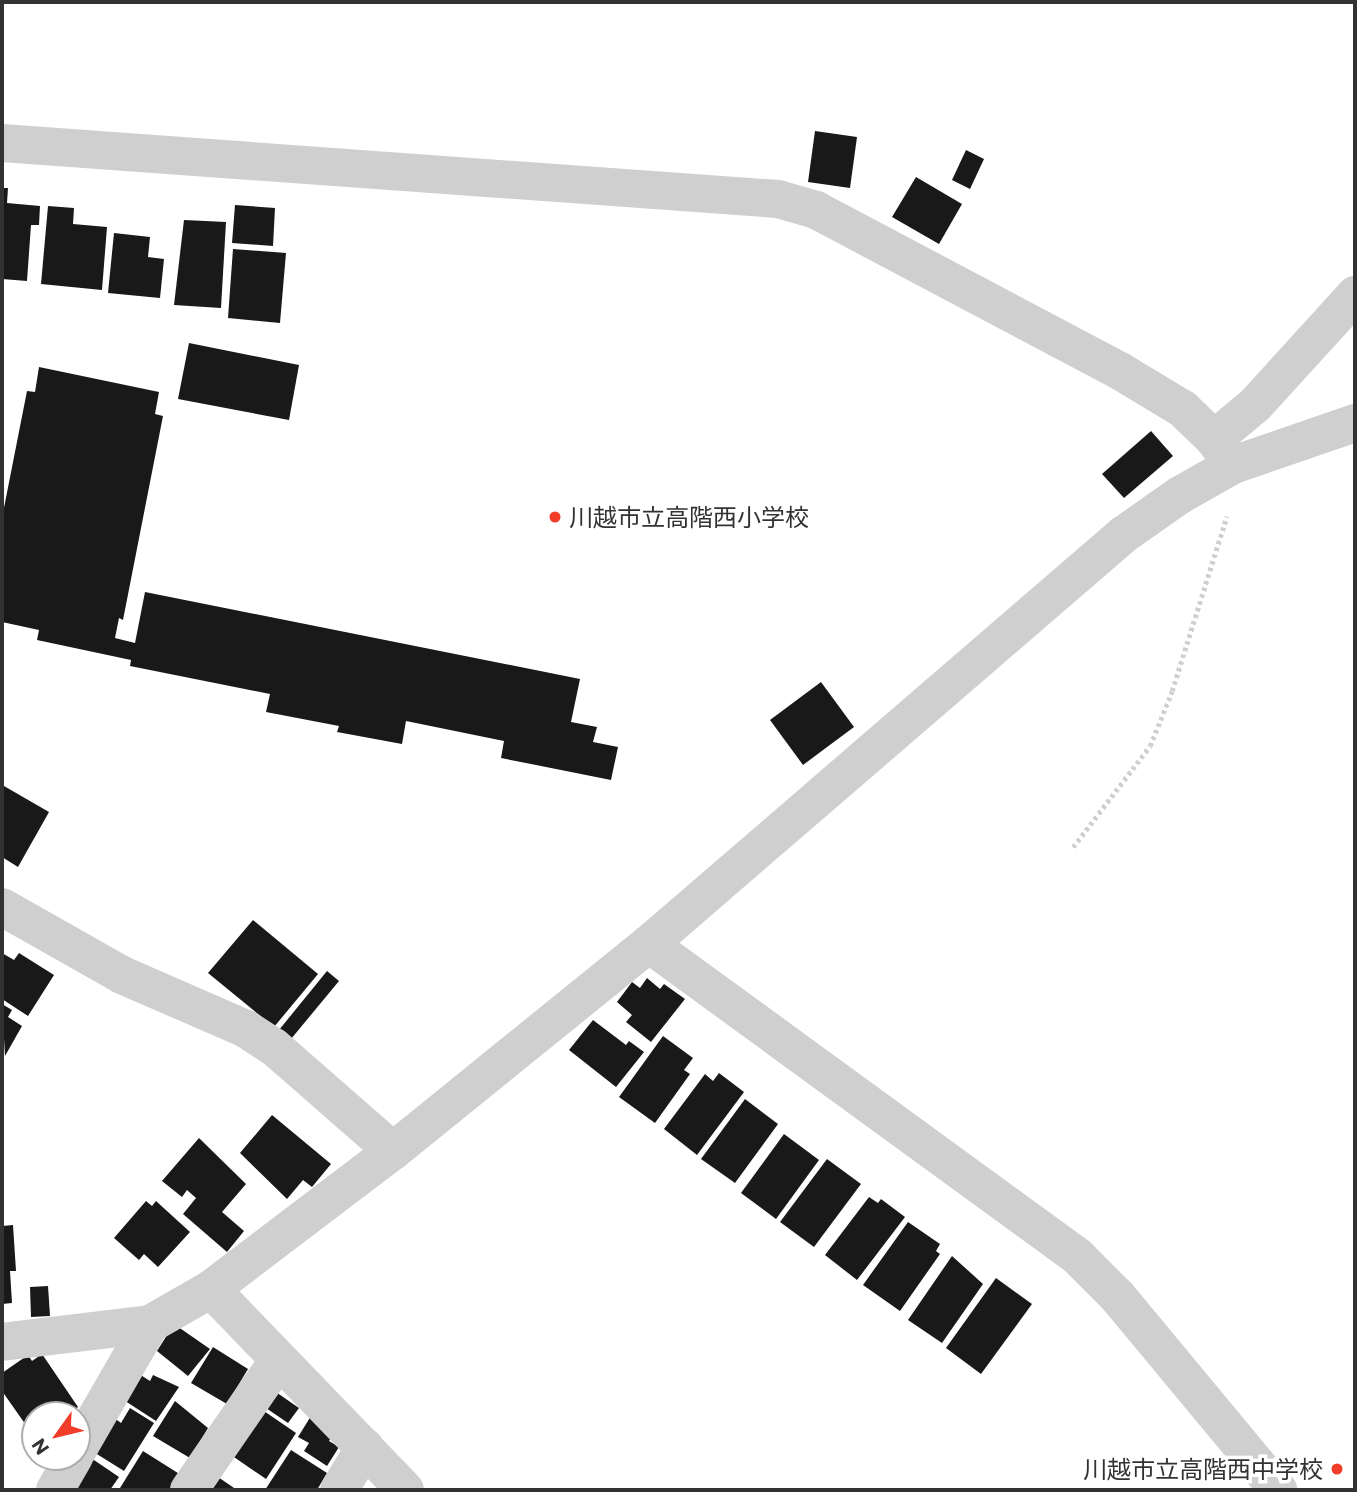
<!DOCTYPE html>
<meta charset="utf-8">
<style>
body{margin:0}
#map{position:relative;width:1357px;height:1492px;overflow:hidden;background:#fff;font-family:Commissioner,"Noto Sans JP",sans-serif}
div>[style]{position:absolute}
.building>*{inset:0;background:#191919}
.path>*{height:4.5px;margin-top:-2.25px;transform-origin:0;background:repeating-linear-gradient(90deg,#cfcfcf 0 3.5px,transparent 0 7px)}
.minor>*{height:38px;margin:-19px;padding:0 19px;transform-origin:19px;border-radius:19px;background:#cfcfcf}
.dots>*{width:19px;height:19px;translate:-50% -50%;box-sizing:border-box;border:4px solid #fff;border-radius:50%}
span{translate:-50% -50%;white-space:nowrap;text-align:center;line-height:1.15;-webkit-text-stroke:7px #fff;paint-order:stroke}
.poi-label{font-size:24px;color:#323232}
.left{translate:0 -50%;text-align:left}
.right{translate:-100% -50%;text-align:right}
.frame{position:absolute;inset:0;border:4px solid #323232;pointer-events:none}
.north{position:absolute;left:21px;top:1401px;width:70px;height:70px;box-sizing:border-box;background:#fff;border:2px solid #adadad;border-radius:50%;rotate:236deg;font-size:19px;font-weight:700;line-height:28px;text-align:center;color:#323232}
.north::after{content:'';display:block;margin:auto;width:24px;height:32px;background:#f33d2b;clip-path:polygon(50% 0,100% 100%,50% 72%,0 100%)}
</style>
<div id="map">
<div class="building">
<i style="clip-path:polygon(815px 131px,857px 137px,850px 188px,808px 182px)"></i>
<i style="clip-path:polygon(966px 150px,984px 159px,970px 189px,952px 180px)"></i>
<i style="clip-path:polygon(916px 177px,962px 204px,939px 244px,892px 217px)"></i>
<i style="clip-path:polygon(2px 188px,8px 188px,7px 203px,40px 206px,39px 225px,31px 225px,27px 281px,2px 279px)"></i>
<i style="clip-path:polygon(235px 205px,275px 208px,273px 246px,232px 243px)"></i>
<i style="clip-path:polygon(48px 206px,74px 208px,73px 224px,107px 227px,102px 290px,41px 284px)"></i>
<i style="clip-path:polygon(184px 220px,226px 222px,221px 308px,174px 305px)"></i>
<i style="clip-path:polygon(114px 233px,150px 237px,148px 257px,164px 259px,160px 298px,108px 293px)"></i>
<i style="clip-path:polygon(233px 249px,286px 253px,280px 323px,228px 318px)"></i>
<i style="clip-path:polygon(189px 343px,299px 365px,289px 420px,178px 399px)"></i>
<i style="clip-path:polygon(39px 367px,159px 392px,155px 414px,163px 416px,123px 620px,119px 618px,115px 638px,135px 643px,145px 592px,580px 679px,571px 722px,597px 727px,593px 742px,618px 747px,611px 780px,501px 758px,504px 741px,406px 721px,402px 744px,337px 732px,339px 726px,266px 712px,270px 694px,130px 666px,131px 660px,37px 640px,39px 630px,2px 622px,2px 518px,27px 391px,35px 392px)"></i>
<i style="clip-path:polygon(1151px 431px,1173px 456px,1124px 498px,1102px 474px)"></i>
<i style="clip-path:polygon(821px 682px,854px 727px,803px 765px,770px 720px)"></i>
<i style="clip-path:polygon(4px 786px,49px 812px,18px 867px,2px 857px)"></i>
<i style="clip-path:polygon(253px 920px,318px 974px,274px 1027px,208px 973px)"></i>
<i style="clip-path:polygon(2px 953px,14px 960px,19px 953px,54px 975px,28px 1016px,2px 999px)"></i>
<i style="clip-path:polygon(327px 971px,339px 981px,291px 1039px,279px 1030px)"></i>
<i style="clip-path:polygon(647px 978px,660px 989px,664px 984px,685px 999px,651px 1042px,626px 1022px,632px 1015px,617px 1002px,632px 982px,640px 988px)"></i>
<i style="clip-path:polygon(2px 1004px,12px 1010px,8px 1017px,22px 1026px,5px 1056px)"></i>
<i style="clip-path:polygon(593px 1020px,626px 1045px,629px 1041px,644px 1052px,616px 1087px,569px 1050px)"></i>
<i style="clip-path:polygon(663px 1036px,693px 1058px,684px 1070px,690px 1074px,655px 1123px,619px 1097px)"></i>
<i style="clip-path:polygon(719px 1073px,744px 1092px,697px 1155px,664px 1129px,705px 1074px,713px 1081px)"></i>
<i style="clip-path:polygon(745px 1099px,778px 1124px,735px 1183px,701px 1159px)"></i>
<i style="clip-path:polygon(272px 1115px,331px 1164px,312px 1187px,303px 1180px,287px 1199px,240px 1153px)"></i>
<i style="clip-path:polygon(784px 1134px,819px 1160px,776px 1219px,741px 1193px)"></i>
<i style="clip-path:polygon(199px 1138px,246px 1184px,222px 1212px,244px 1231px,227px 1252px,183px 1214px,196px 1198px,187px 1190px,182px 1197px,162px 1181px)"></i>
<i style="clip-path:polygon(827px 1159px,861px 1184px,814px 1247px,780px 1222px)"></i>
<i style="clip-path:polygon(869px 1197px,878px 1203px,881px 1199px,905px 1217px,857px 1280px,825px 1255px)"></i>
<i style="clip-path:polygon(146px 1201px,152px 1206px,156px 1201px,190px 1232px,158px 1267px,144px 1254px,139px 1260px,114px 1238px)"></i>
<i style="clip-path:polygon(908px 1222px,940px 1244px,936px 1251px,940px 1254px,900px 1311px,863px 1285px)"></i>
<i style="clip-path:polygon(13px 1225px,16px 1271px,10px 1271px,12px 1303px,2px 1304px,2px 1226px)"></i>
<i style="clip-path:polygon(952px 1256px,983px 1284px,942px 1343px,908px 1320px)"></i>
<i style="clip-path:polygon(996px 1278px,1032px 1304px,981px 1374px,946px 1348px)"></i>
<i style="clip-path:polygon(48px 1286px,50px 1316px,31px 1317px,30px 1287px)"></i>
<i style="clip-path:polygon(174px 1324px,210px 1349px,188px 1376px,157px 1351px)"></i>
<i style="clip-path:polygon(213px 1347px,248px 1369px,227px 1404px,191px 1383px)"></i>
<i style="clip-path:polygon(42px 1354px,78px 1407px,67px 1415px,35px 1415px,35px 1438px,2px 1391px,2px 1373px,28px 1355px,32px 1361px)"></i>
<i style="clip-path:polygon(136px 1372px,150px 1381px,153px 1375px,179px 1387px,156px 1421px,119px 1397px)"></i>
<i style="clip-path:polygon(273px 1390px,299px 1408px,288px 1423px,263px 1406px)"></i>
<i style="clip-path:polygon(175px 1401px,208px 1428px,190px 1458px,153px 1436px)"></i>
<i style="clip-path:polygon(130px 1408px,154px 1423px,124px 1471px,92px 1451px,113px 1417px,121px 1423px)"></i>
<i style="clip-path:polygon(261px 1409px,296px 1433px,266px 1479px,231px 1455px)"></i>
<i style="clip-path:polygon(311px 1416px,335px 1431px,329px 1441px,339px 1447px,327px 1466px,304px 1451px,309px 1443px,298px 1437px)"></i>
<i style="clip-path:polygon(291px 1450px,327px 1473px,317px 1490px,265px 1490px)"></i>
<i style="clip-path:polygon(143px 1451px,181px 1475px,171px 1490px,120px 1488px)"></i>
<i style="clip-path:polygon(91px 1458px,119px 1477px,110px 1490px,71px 1490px)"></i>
<i style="clip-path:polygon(218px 1477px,237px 1490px,209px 1490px)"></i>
</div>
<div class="path">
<i style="left:1073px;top:847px;width:127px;rotate:-52.7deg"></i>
<i style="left:1150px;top:746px;width:59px;rotate:-68.2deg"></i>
<i style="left:1172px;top:691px;width:183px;rotate:-72.6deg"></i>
</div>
<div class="minor">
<i style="left:2px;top:143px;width:778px;rotate:4.13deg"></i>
<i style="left:778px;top:199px;width:40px;rotate:16deg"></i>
<i style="left:816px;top:210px;width:344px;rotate:27.9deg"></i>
<i style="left:1120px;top:371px;width:74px;rotate:31.1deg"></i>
<i style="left:1183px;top:409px;width:43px;rotate:44.1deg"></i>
<i style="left:1230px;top:461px;width:27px;rotate:-126deg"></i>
<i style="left:1214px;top:439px;width:53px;rotate:-39.7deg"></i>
<i style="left:1255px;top:405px;width:149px;rotate:-47.7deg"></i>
<i style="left:2px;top:907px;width:138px;rotate:29.5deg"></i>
<i style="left:122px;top:975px;width:135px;rotate:23.5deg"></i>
<i style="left:246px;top:1029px;width:33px;rotate:33deg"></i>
<i style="left:274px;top:1047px;width:158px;rotate:41.2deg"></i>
<i style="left:649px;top:944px;width:530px;rotate:36.09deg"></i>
<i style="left:1077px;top:1256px;width:58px;rotate:45deg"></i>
<i style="left:1118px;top:1297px;width:251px;rotate:50.3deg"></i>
<i style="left:211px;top:1289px;width:279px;rotate:46deg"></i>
<i style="left:2px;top:1342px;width:149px;rotate:-6.9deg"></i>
<i style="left:150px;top:1324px;width:70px;rotate:-29.8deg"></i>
<i style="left:211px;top:1289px;width:228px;rotate:-37.2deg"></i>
<i style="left:393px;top:1151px;width:329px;rotate:-39deg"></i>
<i style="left:649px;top:944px;width:626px;rotate:-40.79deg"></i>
<i style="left:1123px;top:535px;width:70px;rotate:-35.1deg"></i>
<i style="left:1180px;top:495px;width:61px;rotate:-29.5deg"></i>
<i style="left:1233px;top:465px;width:129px;rotate:-19deg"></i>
<i style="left:77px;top:1451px;width:146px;rotate:-60.1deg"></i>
<i style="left:55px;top:1490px;width:38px;rotate:-60deg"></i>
<i style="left:189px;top:1490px;width:157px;rotate:-55.4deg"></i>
<i style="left:339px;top:1490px;width:50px;rotate:-58.8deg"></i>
</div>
<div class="dots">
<i style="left:555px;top:517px;background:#f33d2b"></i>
<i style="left:1337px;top:1469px;background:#f33d2b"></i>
</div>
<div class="poi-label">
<span class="left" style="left:569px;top:517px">川越市立高階西小学校</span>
<span class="right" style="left:1323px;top:1469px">川越市立高階西中学校</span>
</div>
<div class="frame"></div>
<div class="north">N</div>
</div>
